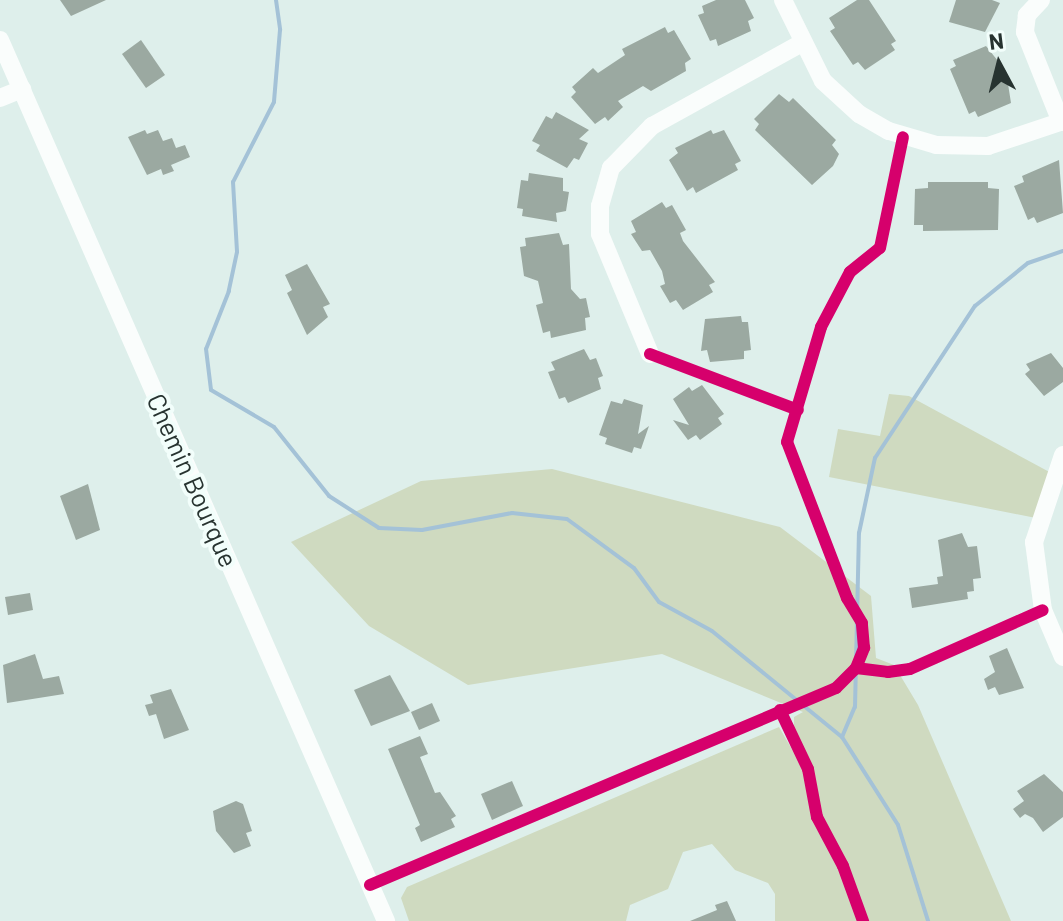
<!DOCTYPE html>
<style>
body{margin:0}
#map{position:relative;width:1063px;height:921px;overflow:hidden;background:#deefeb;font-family:Barlow,sans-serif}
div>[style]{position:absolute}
.green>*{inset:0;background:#cfdac0}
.stream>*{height:4px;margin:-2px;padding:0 2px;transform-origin:2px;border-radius:2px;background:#a4c2d7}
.building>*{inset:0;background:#9ba9a1}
.minor>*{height:18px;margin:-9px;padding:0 9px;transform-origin:9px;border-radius:9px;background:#fafdfc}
.cycleway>*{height:12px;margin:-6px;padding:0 6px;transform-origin:6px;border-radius:6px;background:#d6006c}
span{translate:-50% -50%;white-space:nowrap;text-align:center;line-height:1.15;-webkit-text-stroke:8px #f2fefb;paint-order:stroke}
.street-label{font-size:26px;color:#273330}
.north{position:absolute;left:959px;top:24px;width:80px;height:80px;-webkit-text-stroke:6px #f2fefb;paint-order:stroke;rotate:353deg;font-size:22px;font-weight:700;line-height:32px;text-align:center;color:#273330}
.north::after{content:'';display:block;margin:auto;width:28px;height:36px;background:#273330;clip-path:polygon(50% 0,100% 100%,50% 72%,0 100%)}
</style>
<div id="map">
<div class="green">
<i style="clip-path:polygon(889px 394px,909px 396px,1055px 475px,1041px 519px,829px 477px,838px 429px,880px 436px)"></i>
<i style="clip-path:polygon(552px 469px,780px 527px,871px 596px,876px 658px,894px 665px,918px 705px,1011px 921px,867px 921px,846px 861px,821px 816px,813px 767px,794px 728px,794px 717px,803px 712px,662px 654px,468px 685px,369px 626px,291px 542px,421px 481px)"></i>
<i style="clip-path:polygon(779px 727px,805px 772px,811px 816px,842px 873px,858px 921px,775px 921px,775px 894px,768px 883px,735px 870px,712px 844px,683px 852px,668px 889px,630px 905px,626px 921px,409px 921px,401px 898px,407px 887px)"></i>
</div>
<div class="stream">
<i style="left:276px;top:0;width:30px;rotate:82deg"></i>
<i style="left:280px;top:30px;width:72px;rotate:94.8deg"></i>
<i style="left:274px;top:102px;width:90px;rotate:117.1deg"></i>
<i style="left:233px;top:182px;width:70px;rotate:86.7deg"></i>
<i style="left:237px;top:252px;width:40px;rotate:102deg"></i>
<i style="left:229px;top:291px;width:62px;rotate:111.6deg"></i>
<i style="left:206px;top:349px;width:41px;rotate:83deg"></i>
<i style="left:211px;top:390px;width:73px;rotate:30.4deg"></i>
<i style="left:274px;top:427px;width:88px;rotate:51.4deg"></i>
<i style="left:329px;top:496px;width:59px;rotate:32.6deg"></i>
<i style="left:379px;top:528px;width:43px;rotate:2.7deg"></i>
<i style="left:422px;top:530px;width:92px;rotate:-10.7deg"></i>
<i style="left:512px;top:513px;width:55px;rotate:6.2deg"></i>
<i style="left:567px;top:519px;width:83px;rotate:36.2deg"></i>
<i style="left:634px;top:568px;width:42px;rotate:53.7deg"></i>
<i style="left:659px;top:602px;width:60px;rotate:28.7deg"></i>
<i style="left:712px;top:631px;width:168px;rotate:39.2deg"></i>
<i style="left:842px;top:737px;width:104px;rotate:57.5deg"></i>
<i style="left:898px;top:825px;width:101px;rotate:72.6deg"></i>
<i style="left:842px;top:737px;width:33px;rotate:-67deg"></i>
<i style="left:855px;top:707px;width:174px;rotate:-88.7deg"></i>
<i style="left:859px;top:533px;width:77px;rotate:-78deg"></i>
<i style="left:875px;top:458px;width:182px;rotate:-56.7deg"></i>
<i style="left:975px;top:306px;width:68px;rotate:-39.1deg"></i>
<i style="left:1028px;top:263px;width:37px;rotate:-19deg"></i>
</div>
<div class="building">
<i style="clip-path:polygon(60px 0,106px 0,71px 16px)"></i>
<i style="clip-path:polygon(716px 0,745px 0,754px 18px,748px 21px,751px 31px,718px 46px,716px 39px,710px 41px,698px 15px,704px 13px,702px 6px)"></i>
<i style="clip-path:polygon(857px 0,869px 0,896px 41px,891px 44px,895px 50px,865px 70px,858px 62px,853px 65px,830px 31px,835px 28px,829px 18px)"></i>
<i style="clip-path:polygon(956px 0,992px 0,1000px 3px,985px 32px,949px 22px)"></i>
<i style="clip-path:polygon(665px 27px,668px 33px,674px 30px,691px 59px,685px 63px,686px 71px,651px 91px,643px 86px,618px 101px,623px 107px,608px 121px,605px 117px,595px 124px,571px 97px,576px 92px,572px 87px,593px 68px,598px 73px,625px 55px,622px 49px)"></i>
<i style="clip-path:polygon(141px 40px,165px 75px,146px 88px,122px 54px)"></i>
<i style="clip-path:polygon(986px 46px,1006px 71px,1011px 103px,978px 117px,975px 111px,969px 114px,950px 69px,956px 66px,953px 60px)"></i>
<i style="clip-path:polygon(779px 94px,789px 102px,793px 98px,836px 140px,832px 145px,839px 154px,833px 166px,812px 185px,755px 130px,759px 124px,754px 119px)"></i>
<i style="clip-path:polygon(556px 112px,589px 130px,579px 139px,588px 143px,579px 160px,574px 158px,567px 168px,536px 151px,540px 145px,532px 141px,546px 116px,552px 119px)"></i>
<i style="clip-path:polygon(145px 130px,147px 134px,158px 130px,163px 141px,172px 138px,176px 148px,185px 145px,190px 157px,171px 165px,174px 171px,163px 175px,161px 169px,147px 175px,128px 137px)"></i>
<i style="clip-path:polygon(711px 130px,713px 134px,724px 130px,741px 161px,735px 164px,738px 170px,696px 193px,693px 187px,687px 191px,669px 160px,678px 153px,675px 148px)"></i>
<i style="clip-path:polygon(1059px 160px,1063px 213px,1037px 223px,1034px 217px,1028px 220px,1014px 186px,1024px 182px,1022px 176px)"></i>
<i style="clip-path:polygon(529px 173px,563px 178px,563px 191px,569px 192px,566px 211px,556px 213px,557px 222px,522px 216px,523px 209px,517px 208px,521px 180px,528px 181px)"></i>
<i style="clip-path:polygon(928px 182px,988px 182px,988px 188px,999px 189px,998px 230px,923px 231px,923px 225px,914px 225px,915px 189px,928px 188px)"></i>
<i style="clip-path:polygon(662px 202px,666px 208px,672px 205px,686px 230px,680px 233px,683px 241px,715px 282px,709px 285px,713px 292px,683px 310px,676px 300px,670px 303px,660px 286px,665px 284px,662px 271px,650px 250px,642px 251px,631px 234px,636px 232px,631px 221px)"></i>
<i style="clip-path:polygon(559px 233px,563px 245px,569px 244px,571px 289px,580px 299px,586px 298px,590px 317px,585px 318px,586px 330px,551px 338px,550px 331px,543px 333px,536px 305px,543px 303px,538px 281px,524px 276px,520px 247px,526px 246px,525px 238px)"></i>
<i style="clip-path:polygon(307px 264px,330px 304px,323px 307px,328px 317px,307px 335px,287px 293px,292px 290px,285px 275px)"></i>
<i style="clip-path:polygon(741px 316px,742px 322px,748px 322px,751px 350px,744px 351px,744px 359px,710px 362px,707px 350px,701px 351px,705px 319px)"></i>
<i style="clip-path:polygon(584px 349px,590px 360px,596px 358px,603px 376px,598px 378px,601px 389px,568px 403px,565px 397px,559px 399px,548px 372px,555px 370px,551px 362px)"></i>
<i style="clip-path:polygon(1051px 353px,1063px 368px,1063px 382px,1044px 396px,1025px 374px,1030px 370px,1026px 364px)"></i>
<i style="clip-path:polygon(702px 385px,724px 414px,718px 418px,722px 424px,700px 440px,696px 435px,688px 440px,673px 420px,689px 425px,673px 399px,689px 387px,692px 391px)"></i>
<i style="clip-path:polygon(624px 399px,643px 405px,638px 434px,649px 426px,641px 449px,634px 447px,632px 453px,605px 444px,607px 438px,599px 435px,611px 401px,622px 404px)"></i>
<i style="clip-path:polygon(88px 484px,100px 530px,76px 540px,60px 496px)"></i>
<i style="clip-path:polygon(962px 533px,968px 547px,977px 546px,981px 578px,973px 579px,974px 591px,967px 592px,968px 599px,912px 608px,909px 588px,938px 584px,937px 577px,943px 576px,938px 540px)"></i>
<i style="clip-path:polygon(30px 593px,33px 610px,8px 615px,5px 597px)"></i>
<i style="clip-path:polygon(1007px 648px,1024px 688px,999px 695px,995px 687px,988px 690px,984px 679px,995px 672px,989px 656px)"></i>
<i style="clip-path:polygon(35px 654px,43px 679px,59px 676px,64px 694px,7px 703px,3px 665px)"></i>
<i style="clip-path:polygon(390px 675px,410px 711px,371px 726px,354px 690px)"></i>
<i style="clip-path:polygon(171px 689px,189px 730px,164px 739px,156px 714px,149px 716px,145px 705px,153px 703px,150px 695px)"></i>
<i style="clip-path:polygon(432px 703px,440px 721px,419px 730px,411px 712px)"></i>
<i style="clip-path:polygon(420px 736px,428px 754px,420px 757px,435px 793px,440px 792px,456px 816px,451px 819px,455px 827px,421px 842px,415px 828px,420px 825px,388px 749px)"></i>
<i style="clip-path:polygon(1044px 774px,1063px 792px,1063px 817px,1043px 832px,1033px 818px,1025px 814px,1020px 818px,1013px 809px,1024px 801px,1017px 791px)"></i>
<i style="clip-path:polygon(512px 781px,523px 806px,492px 820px,481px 794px)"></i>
<i style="clip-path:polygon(236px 801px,243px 804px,252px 831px,246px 833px,251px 846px,234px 853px,216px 831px,213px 811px)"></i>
<i style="clip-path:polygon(727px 901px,736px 921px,690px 921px,717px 910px,715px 905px)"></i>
</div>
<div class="minor">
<i style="left:783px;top:0;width:90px;rotate:63.7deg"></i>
<i style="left:823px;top:81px;width:49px;rotate:42.5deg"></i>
<i style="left:859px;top:114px;width:34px;rotate:30deg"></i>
<i style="left:889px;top:131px;width:49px;rotate:16.6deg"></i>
<i style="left:936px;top:145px;width:52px;rotate:1.1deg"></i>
<i style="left:988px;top:146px;width:79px;rotate:-18.4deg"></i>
<i style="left:1041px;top:0;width:21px;rotate:133deg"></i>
<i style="left:1027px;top:15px;width:17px;rotate:97deg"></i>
<i style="left:1025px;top:32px;width:97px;rotate:68.2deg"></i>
<i style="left:0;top:40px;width:962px;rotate:66.34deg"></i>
<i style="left:0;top:98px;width:24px;rotate:-22deg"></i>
<i style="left:650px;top:354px;width:130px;rotate:-112.6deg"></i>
<i style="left:600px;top:234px;width:28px;rotate:-90deg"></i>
<i style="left:600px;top:206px;width:40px;rotate:-74deg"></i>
<i style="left:611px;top:168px;width:59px;rotate:-45.7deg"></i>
<i style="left:652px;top:126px;width:171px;rotate:-29deg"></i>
<i style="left:1063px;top:455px;width:92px;rotate:108.4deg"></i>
<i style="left:1034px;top:542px;width:69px;rotate:82.5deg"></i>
<i style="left:1043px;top:610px;width:51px;rotate:66.9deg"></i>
</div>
<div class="cycleway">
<i style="left:650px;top:354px;width:158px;rotate:20.7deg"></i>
<i style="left:856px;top:668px;width:32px;rotate:7deg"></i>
<i style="left:888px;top:672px;width:22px;rotate:-8deg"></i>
<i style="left:910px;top:669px;width:145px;rotate:-23.9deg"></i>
<i style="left:780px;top:710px;width:65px;rotate:64.6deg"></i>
<i style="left:808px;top:769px;width:49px;rotate:79.4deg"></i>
<i style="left:817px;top:817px;width:55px;rotate:62deg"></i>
<i style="left:843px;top:866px;width:59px;rotate:70deg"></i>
<i style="left:370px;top:885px;width:506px;rotate:-22.92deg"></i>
<i style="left:836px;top:688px;width:28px;rotate:-45deg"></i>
<i style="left:856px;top:668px;width:22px;rotate:-68deg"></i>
<i style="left:864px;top:648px;width:25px;rotate:-95deg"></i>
<i style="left:862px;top:623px;width:29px;rotate:-121deg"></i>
<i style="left:847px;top:598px;width:167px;rotate:-111deg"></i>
<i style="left:787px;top:442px;width:120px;rotate:-73.5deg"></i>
<i style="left:821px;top:327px;width:62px;rotate:-62.2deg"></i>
<i style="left:850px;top:272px;width:38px;rotate:-39deg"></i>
<i style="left:880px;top:248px;width:113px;rotate:-78.3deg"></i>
</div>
<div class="street-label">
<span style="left:193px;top:480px;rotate:66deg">Chemin Bourque</span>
</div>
<div class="north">N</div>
</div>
